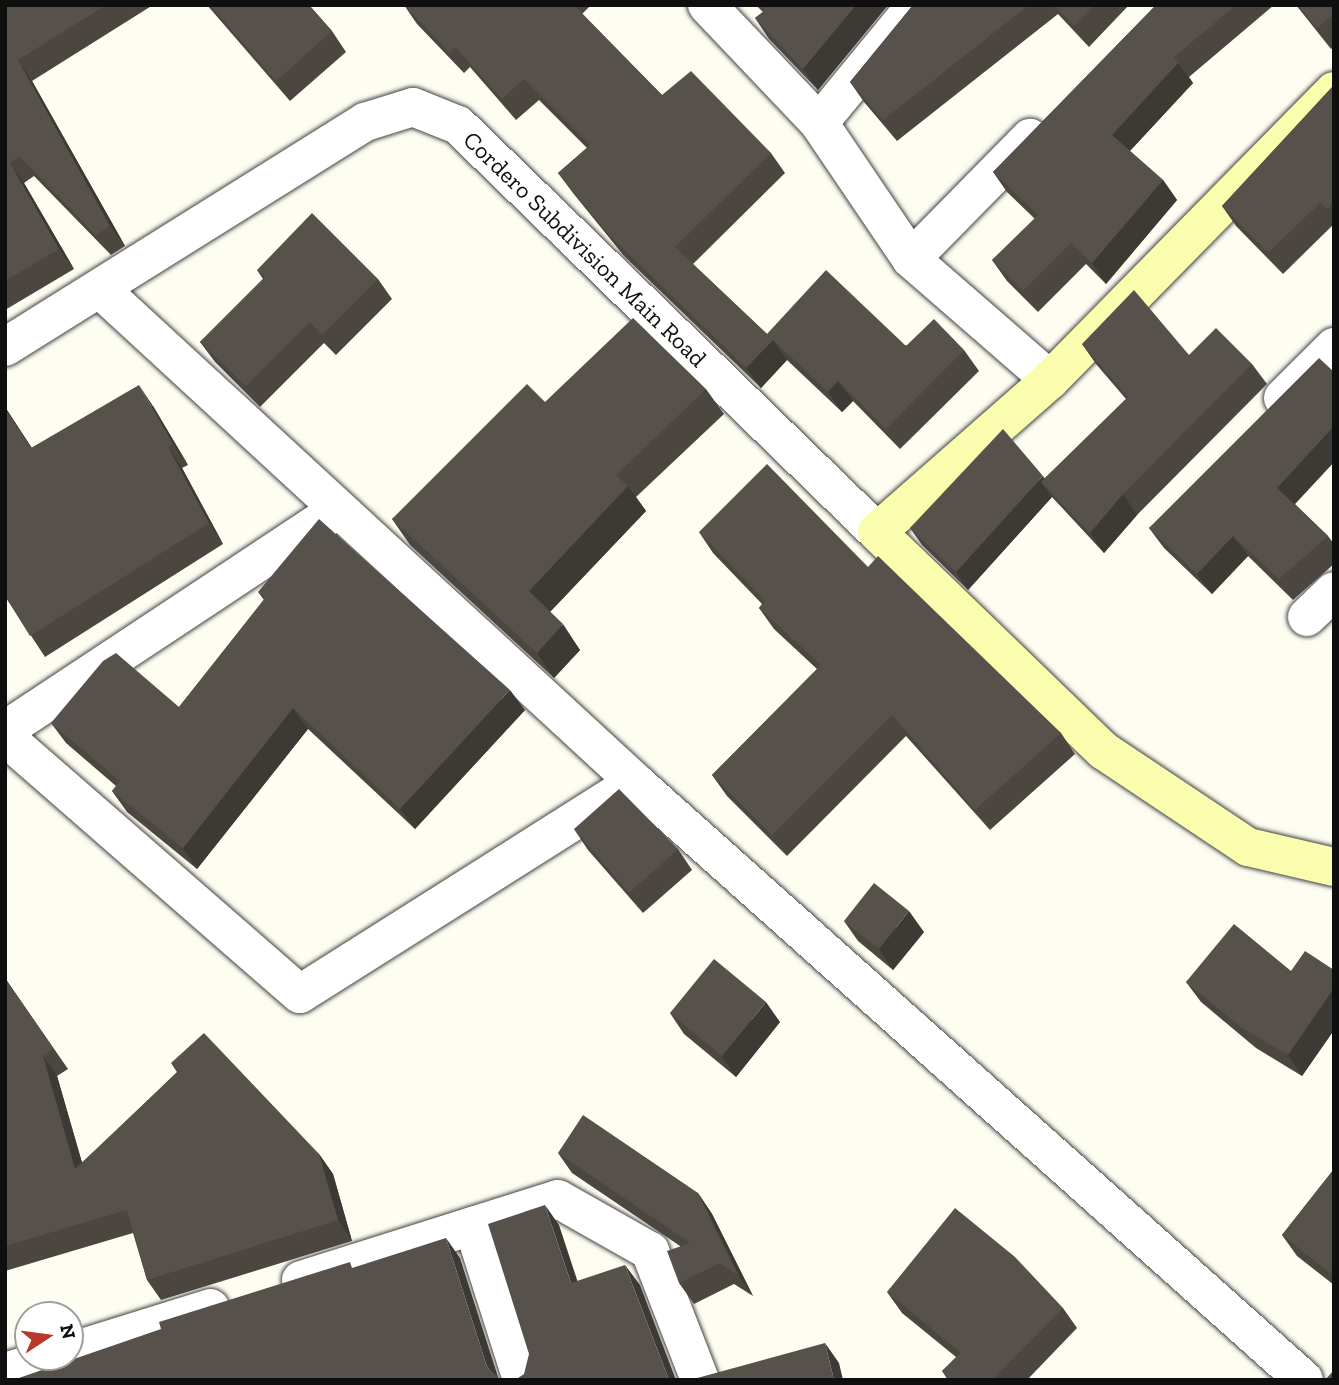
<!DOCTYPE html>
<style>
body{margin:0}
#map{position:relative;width:1339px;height:1385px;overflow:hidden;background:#fefdf1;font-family:"Zilla Slab",serif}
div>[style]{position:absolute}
.roads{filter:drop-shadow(0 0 2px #424242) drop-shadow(0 0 2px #424242)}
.street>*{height:38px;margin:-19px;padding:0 19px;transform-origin:19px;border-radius:19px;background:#fff}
.secondary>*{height:38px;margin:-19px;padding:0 19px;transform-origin:19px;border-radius:19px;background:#fafcae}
.wall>*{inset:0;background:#4b4640}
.shaded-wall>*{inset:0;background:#3d3934}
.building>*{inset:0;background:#57514b}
span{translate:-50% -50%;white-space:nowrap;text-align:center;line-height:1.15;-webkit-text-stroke:7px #fff;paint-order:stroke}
.street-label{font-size:24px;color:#0f0f0f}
.frame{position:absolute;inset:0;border:7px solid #0f0f0f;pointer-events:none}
.north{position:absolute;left:14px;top:1301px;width:70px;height:70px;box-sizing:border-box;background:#fff;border:2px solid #9f9f9f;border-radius:50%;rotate:77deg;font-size:19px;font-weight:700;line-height:28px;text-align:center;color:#0f0f0f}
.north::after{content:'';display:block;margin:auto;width:24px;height:32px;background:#ba372b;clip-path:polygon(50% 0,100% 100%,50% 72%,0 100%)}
</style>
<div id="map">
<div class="roads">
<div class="street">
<i style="left:707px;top:5px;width:163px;rotate:46.5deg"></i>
<i style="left:819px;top:123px;width:164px;rotate:55.9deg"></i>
<i style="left:911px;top:259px;width:184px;rotate:41deg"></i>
<i style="left:819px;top:123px;width:153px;rotate:-50.6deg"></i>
<i style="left:911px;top:259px;width:170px;rotate:-45.5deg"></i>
<i style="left:100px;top:289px;width:728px;rotate:42.66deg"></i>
<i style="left:635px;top:782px;width:897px;rotate:41.79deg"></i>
<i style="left:5px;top:347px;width:425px;rotate:-32deg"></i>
<i style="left:365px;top:122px;width:50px;rotate:-17.4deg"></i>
<i style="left:413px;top:107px;width:48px;rotate:21.8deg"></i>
<i style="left:458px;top:125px;width:584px;rotate:44.17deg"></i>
<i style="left:1283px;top:398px;width:72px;rotate:-45deg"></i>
<i style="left:1307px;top:617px;width:37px;rotate:-44deg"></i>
<i style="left:5px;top:730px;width:399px;rotate:-33.5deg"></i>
<i style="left:5px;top:737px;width:391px;rotate:41.1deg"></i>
<i style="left:300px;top:994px;width:396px;rotate:-32.3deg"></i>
<i style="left:473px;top:1226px;width:162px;rotate:72.3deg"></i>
<i style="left:301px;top:1280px;width:269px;rotate:-17.5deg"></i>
<i style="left:558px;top:1199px;width:106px;rotate:29.5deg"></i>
<i style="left:650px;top:1251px;width:138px;rotate:68.8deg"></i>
<i style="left:70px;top:1352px;width:147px;rotate:-17.4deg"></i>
<i style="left:5px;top:1372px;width:51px;rotate:-17deg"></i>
</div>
<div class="secondary">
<i style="left:1334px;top:91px;width:405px;rotate:134.5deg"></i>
<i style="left:1050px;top:380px;width:230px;rotate:138.7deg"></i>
<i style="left:877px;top:532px;width:315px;rotate:44deg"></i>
<i style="left:1104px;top:751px;width:173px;rotate:33.7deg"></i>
<i style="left:1248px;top:847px;width:88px;rotate:13.1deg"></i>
</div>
</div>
<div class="wall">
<i style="clip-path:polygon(5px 5px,153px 5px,32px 81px,125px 246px,111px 255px,34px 176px,24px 183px,74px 269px,5px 310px)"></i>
<i style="clip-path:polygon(207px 5px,309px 5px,332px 31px,346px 52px,290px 101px)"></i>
<i style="clip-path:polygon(404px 5px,591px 5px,582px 14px,662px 95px,771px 153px,785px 173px,693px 264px,767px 334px,964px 350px,979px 371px,900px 449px,853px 401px,842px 412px,787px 360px,761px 388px,624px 256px,573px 193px,558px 173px,587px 148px,539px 100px,516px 120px,470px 67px,464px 73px,417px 24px)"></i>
<i style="clip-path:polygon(756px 5px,888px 5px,818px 90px,769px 39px,755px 18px,763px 12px)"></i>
<i style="clip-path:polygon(913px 5px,1129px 5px,1089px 47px,1058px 14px,897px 141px,864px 102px,850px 82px)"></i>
<i style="clip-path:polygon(1156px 5px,1274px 5px,1189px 77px,1193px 83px,1130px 151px,1163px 180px,1177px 200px,1106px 284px,1086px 264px,1038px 312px,1007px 281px,992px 260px,1035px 219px,1007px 192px,993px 172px)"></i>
<i style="clip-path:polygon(1296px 5px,1334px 5px,1334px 47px,1331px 49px)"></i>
<i style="clip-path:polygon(1334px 85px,1334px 224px,1283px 274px,1236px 226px,1222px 206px)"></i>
<i style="clip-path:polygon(257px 270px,378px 279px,392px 299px,336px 355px,324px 343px,260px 407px,215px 362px,200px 342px,263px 279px)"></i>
<i style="clip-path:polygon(1082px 344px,1189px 355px,1252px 364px,1267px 384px,1137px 515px,1104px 553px,1052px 497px,968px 590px,922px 545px,910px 528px,1045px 478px,1126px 399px,1096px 364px)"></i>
<i style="clip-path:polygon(1334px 372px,1334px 462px,1295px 504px,1328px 536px,1334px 544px,1334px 564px,1293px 600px,1248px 556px,1212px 594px,1164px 548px,1149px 528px)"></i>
<i style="clip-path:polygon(706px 389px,724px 414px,636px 497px,646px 511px,550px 612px,580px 650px,554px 678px,410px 545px,392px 519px,545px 402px)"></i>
<i style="clip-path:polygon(153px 406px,188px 465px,182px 468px,223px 544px,45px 657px,5px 596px,5px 407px,32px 448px)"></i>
<i style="clip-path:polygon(699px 532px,868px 567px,1061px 733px,1075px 754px,990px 830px,906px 736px,787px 856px,727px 796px,712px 775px,817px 669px,774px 629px,759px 608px,762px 604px,713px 553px)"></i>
<i style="clip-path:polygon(258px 592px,525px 710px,415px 829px,308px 729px,197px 869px,127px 812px,112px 791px,116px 786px,66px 743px,51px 723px,179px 707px,264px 600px)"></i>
<i style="clip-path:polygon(574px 829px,678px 849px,692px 870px,643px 913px,588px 850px)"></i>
<i style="clip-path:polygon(844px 921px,924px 932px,893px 970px,858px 941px)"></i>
<i style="clip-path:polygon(1334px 970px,1334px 1030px,1302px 1076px,1256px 1048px,1201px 1002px,1186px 982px,1291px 971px)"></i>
<i style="clip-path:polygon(5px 978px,68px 1069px,57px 1076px,82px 1163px,177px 1072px,171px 1063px,319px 1154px,333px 1174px,352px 1241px,161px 1300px,147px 1280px,133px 1233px,5px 1271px)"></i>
<i style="clip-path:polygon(670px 1013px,780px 1022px,736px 1077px,684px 1034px)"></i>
<i style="clip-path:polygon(558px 1153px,698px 1193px,712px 1214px,753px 1296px,734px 1284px,694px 1304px,679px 1283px,680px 1246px,572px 1173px)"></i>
<i style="clip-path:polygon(1334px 1169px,1334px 1285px,1297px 1256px,1282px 1235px)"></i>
<i style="clip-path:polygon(887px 1292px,1063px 1308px,1077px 1328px,1027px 1380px,948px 1380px,942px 1371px,956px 1357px,902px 1313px)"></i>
</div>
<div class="shaded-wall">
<i style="clip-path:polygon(856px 5px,888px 5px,818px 90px,803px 69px)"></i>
<i style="clip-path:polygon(18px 60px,32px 81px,125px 246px,110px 226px)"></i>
<i style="clip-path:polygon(1178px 63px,1193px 83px,1126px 155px,1112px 135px)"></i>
<i style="clip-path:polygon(10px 163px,24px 183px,74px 269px,59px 249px)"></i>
<i style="clip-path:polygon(1163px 180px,1177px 200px,1106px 284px,1092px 263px)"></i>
<i style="clip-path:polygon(773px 340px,787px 360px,761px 388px,746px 368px)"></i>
<i style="clip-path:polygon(838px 381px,853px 401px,842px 412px,828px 392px)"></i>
<i style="clip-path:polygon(139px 385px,153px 406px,188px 465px,173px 444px)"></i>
<i style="clip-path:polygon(5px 407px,45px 469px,5px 409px)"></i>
<i style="clip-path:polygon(1334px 426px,1334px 462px,1291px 508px,1277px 488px)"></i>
<i style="clip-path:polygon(168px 447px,182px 468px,223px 544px,209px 523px)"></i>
<i style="clip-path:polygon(1043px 476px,1055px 493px,1041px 482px,1052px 497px,968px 590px,956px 572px)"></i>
<i style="clip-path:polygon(628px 486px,646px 511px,546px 616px,529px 591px)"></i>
<i style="clip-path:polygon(1123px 494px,1137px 515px,1104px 553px,1090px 533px)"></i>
<i style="clip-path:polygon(1233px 536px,1248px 556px,1212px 594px,1197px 574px)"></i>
<i style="clip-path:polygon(563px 624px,580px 650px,554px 678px,537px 653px)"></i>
<i style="clip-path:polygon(510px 690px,525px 710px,415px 829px,400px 809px)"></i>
<i style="clip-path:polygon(293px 708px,308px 729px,197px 869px,183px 848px)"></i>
<i style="clip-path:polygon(909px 911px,924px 932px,893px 970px,879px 949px)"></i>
<i style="clip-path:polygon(1334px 988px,1334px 1030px,1302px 1076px,1288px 1055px)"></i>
<i style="clip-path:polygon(766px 1002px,780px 1022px,736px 1077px,722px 1056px)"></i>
<i style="clip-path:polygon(43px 1056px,57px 1076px,90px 1190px,75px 1169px)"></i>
<i style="clip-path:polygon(319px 1154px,333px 1174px,352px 1241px,338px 1220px)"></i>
<i style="clip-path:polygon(698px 1193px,712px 1214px,753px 1296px,739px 1276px)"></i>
<i style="clip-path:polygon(545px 1205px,559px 1225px,585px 1304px,571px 1283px)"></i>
<i style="clip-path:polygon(446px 1238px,460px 1258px,499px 1380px,487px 1367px)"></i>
<i style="clip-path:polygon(625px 1265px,640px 1285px,676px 1380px,669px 1380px)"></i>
<i style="clip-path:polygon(825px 1343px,839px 1363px,843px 1380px,834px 1380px)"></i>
</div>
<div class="building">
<i style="clip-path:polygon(5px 5px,106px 5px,18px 60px,110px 226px,96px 235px,19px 156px,10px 163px,59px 249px,5px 281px)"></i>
<i style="clip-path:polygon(210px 5px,309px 5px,332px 31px,276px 81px)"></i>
<i style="clip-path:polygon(404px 5px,574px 5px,662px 95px,691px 71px,771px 153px,675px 247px,767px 334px,826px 270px,906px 346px,934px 319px,964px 350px,886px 429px,838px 381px,828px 392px,773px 340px,746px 368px,610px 236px,558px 173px,590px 145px,524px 79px,502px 99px,455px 47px,450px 53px)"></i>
<i style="clip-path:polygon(760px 5px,856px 5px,803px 69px,755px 18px,764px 11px)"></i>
<i style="clip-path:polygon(913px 5px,1029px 5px,883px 120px,850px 82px)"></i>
<i style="clip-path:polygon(1054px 5px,1095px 5px,1074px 26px)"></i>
<i style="clip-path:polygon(1156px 5px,1236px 5px,1173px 58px,1178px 63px,1112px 135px,1163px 180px,1092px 263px,1071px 243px,1023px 291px,992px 260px,1038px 215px,993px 172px)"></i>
<i style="clip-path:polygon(1298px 5px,1334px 5px,1334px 14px,1317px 28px)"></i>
<i style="clip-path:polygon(1334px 85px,1334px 202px,1327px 209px,1320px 203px,1268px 253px,1222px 206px)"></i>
<i style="clip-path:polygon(312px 213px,378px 279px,322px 335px,310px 322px,246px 386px,200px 342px,265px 277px,257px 270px)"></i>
<i style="clip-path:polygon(1134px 290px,1189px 355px,1216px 328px,1252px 364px,1123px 494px,1090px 533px,1041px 482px,1128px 397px,1082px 344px)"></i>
<i style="clip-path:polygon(633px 318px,706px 389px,616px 475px,628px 486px,529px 591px,563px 624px,537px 653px,392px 519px,527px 384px,545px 402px)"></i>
<i style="clip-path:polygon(1319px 358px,1334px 372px,1334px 426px,1277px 488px,1328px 536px,1279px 579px,1233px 536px,1197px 574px,1149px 528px)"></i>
<i style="clip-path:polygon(139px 385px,173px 444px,168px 447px,209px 523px,30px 636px,5px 596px,5px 409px,31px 448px)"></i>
<i style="clip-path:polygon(1003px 429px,1043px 476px,956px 572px,910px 528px)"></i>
<i style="clip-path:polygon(767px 464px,868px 567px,878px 556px,1061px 733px,975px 810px,892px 715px,772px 835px,712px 775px,821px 665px,759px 608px,765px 601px,699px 532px)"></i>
<i style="clip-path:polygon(319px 519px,510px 690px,400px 809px,293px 708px,183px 848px,112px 791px,120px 781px,51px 723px,103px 661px,116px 653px,179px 707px,265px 598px,258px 592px)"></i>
<i style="clip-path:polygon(619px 789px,678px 849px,629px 893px,574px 829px)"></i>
<i style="clip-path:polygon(874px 883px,909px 911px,879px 949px,844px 921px)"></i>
<i style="clip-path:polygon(1234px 924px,1291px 971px,1305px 951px,1334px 970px,1334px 988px,1288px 1055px,1242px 1028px,1186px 982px)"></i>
<i style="clip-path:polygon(714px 959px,766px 1002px,722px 1056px,670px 1013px)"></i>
<i style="clip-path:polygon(5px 978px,53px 1048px,43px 1056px,75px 1169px,179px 1071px,171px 1063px,204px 1033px,319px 1154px,338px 1220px,147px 1280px,127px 1210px,5px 1246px)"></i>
<i style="clip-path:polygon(583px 1115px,698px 1193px,739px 1276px,720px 1263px,679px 1283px,667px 1251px,690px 1243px,558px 1153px)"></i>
<i style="clip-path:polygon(1334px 1169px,1334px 1276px,1282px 1235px)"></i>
<i style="clip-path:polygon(545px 1205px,571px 1283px,625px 1265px,669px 1380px,515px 1380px,524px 1374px,529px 1354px,488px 1224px)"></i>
<i style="clip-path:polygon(955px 1208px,1015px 1257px,1063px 1308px,992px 1380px,951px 1380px,942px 1371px,961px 1353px,887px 1292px)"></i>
<i style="clip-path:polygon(446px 1238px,487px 1367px,501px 1380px,13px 1380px,161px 1329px,159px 1322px,350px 1262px,352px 1268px)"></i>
<i style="clip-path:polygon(825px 1343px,834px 1380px,690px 1380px)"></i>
<i style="clip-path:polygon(1334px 1370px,1334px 1380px,1325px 1380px)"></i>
</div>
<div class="street-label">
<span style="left:585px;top:249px;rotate:44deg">Cordero Subdivision Main Road</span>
</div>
<div class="frame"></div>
<div class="north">N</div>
</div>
